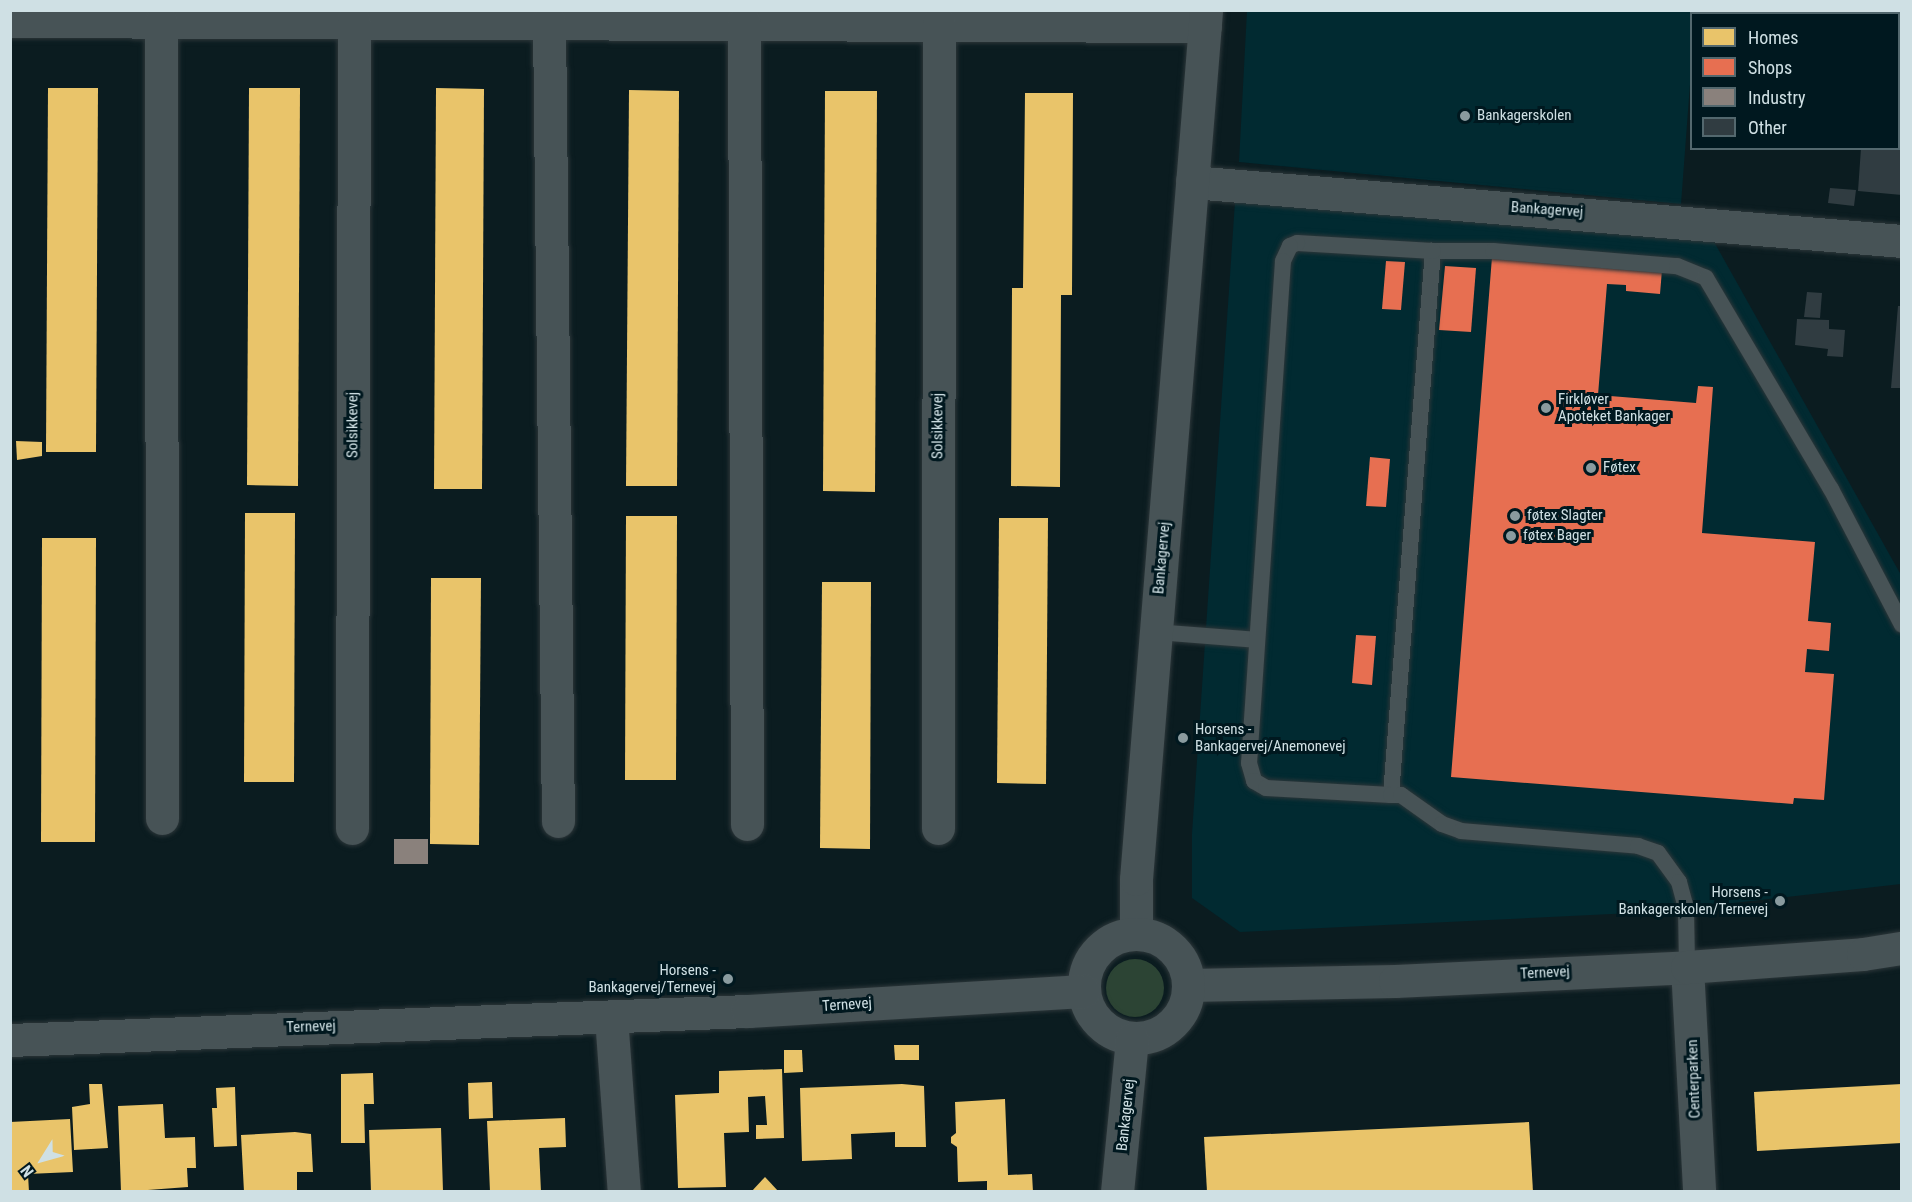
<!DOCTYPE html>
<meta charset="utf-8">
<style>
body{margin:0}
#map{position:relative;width:1912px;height:1202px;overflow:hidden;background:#0b1c20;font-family:"Roboto Condensed",sans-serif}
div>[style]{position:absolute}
.built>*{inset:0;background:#012a31}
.green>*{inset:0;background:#2c4434}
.round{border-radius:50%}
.homes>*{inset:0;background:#e9c46a}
.shops>*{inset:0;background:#e76f51}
.industry>*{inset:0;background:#8a817c}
.building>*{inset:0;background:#303c41}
.roads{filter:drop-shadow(0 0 2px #2c3639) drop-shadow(0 0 2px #2c3639)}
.service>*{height:16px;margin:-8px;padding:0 8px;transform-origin:8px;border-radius:8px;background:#475356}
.minor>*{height:33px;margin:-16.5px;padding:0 16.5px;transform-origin:16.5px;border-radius:16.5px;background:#475356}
.tertiary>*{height:33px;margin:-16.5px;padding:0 16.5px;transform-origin:16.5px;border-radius:16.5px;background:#475356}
.tertiary>.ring{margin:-16.5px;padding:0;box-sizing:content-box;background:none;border:33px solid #475356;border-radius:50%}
.dots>*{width:16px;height:16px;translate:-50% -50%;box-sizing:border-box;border:3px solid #00181f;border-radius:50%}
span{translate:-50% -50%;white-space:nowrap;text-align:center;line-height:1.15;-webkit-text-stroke:6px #00181f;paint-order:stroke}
.poi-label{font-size:15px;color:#cfe0e4}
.left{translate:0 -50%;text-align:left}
.right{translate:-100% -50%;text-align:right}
.street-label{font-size:15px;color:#cfe0e4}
.frame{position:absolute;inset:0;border:12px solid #cfe0e4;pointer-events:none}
.legend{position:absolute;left:1690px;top:12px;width:210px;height:138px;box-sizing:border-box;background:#00181f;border:2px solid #53686e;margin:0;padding:8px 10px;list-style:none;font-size:18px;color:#cfe0e4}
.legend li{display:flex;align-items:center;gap:12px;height:30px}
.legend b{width:30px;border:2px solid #53686e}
.north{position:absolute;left:12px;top:1130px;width:60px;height:60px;-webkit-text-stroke:4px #00181f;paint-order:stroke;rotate:233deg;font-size:16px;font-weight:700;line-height:24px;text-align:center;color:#cfe0e4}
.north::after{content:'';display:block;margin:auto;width:21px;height:27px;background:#cfe0e4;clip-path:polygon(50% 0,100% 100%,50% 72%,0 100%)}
</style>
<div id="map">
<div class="built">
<i style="clip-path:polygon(1247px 11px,1696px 11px,1692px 14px,1691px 71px,1681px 204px,1239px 162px)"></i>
<i style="clip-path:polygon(1235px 202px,1713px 240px,1901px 575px,1901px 884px,1653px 912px,1240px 932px,1192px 898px,1192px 834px)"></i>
</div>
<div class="green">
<i class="round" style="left:1106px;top:959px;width:58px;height:58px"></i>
</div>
<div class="homes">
<i style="clip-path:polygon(48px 88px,98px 88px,96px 452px,46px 452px)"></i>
<i style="clip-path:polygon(249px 88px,300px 88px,298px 486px,247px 485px)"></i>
<i style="clip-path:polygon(436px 88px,484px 89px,482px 489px,434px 489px)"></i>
<i style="clip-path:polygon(629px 90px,679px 91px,677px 486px,626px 486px)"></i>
<i style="clip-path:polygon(825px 91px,877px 91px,875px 492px,823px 491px)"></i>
<i style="clip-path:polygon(1025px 93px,1073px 93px,1072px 295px,1061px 295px,1060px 487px,1011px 486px,1012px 288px,1023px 288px)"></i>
<i style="clip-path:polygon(16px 441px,42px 442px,42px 456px,17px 460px)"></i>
<i style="clip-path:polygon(245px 513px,295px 513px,294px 782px,244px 782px)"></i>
<i style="clip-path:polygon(626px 516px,677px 516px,676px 780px,625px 780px)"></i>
<i style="clip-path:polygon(999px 518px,1048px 518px,1046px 784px,997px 783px)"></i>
<i style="clip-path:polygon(42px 538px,96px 538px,95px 842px,41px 842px)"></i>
<i style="clip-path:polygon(431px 578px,481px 578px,479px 845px,430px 844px)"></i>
<i style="clip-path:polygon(822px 582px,871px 582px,870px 849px,820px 848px)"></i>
<i style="clip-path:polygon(894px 1045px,919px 1045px,919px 1060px,895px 1060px)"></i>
<i style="clip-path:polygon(784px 1050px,802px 1050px,803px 1072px,784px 1073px)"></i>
<i style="clip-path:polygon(782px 1069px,784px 1138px,756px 1139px,756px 1125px,767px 1125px,765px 1096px,748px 1097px,749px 1132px,724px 1133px,726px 1187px,678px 1188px,675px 1095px,719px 1093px,719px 1071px)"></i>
<i style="clip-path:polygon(373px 1073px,374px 1104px,364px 1104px,365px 1143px,341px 1143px,341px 1074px)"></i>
<i style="clip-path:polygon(492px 1082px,493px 1118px,469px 1119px,468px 1083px)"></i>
<i style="clip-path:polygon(89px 1084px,102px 1084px,108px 1148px,74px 1150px,72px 1107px,90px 1104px)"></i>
<i style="clip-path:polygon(902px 1084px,924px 1086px,926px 1147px,895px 1147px,895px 1132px,851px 1134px,852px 1159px,802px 1161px,800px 1088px)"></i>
<i style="clip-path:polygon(1902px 1084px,1902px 1143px,1757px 1151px,1754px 1092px)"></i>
<i style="clip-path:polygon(235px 1087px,237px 1146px,214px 1147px,212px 1108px,217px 1108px,216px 1088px)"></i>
<i style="clip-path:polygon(1005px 1099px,1008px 1175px,1032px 1174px,1033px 1192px,987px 1192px,987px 1181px,958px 1182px,957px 1147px,951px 1143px,951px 1137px,956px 1133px,955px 1102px)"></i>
<i style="clip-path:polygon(163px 1104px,165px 1138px,195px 1137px,196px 1168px,187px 1168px,188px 1187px,121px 1192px,118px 1106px)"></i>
<i style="clip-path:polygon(565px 1118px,566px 1147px,539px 1148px,541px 1192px,490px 1192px,487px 1121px)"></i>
<i style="clip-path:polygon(70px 1119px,73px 1172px,28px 1174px,29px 1192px,10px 1192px,10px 1122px)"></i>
<i style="clip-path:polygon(1529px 1122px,1533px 1192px,1207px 1192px,1204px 1137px)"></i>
<i style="clip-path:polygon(441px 1128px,443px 1192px,371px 1192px,369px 1130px)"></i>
<i style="clip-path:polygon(295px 1132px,311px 1134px,313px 1172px,297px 1172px,297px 1192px,244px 1192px,241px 1135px)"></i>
<i style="clip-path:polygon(765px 1177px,779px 1192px,751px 1192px)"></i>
</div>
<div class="shops">
<i style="clip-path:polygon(1492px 257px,1662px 270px,1660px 294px,1626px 291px,1626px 285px,1607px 284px,1598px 395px,1696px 403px,1698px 386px,1713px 387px,1702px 533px,1815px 542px,1808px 621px,1831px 623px,1829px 651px,1807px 649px,1805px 672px,1834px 674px,1824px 800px,1794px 798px,1793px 804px,1451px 777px)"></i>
<i style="clip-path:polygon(1386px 261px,1405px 262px,1401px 310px,1382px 309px)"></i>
<i style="clip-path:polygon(1445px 266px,1476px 268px,1471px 332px,1439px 330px)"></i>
<i style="clip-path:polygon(1370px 457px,1390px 459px,1386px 507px,1366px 506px)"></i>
<i style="clip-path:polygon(1356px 635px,1376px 636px,1372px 685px,1352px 683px)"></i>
</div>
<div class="industry">
<i style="clip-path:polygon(394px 839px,428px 839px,428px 864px,394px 864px)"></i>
</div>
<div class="building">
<i style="clip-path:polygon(1898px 20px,1902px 195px,1858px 191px,1861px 148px,1898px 148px)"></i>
<i style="clip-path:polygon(1830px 188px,1856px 190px,1854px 206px,1828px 203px)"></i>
<i style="clip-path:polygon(1807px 292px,1822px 293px,1820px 318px,1804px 317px)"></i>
<i style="clip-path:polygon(1898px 306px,1902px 306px,1902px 388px,1891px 388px)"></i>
<i style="clip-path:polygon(1797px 319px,1829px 320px,1829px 329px,1845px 330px,1843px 357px,1827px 356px,1828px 349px,1795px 345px)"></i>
</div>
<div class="roads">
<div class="service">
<i style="left:1433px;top:251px;width:60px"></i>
<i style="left:1493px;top:251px;width:185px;rotate:4.7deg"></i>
<i style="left:1677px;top:266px;width:31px;rotate:22deg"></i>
<i style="left:1706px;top:278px;width:245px;rotate:59.4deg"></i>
<i style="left:1831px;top:489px;width:153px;rotate:62.4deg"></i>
<i style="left:1156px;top:632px;width:101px;rotate:4.5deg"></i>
<i style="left:1391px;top:795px;width:546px;rotate:-85.59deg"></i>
<i style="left:1433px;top:251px;width:136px;rotate:-176.6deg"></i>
<i style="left:1297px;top:243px;width:8px;rotate:157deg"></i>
<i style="left:1290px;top:246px;width:17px;rotate:115deg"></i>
<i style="left:1283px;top:261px;width:503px;rotate:93.87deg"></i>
<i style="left:1249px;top:763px;width:19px;rotate:74deg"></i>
<i style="left:1254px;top:781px;width:14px;rotate:30deg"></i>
<i style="left:1266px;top:788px;width:125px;rotate:3.2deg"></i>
<i style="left:1391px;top:795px;width:10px"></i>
<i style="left:1401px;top:795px;width:50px;rotate:35.3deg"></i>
<i style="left:1442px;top:824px;width:20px;rotate:20deg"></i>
<i style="left:1461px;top:831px;width:178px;rotate:4.8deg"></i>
<i style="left:1638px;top:846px;width:21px;rotate:19deg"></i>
<i style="left:1658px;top:853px;width:36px;rotate:54deg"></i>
<i style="left:1679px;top:882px;width:27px;rotate:75deg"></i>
<i style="left:1686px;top:908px;width:59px;rotate:89deg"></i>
</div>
<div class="minor">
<i style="left:10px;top:21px;width:1195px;rotate:0.24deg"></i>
<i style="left:549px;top:21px;width:800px;rotate:89.36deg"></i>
<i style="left:161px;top:22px;width:796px;rotate:89.93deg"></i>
<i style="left:744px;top:22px;width:802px;rotate:89.79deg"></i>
<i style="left:1192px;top:182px;width:712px;rotate:4.75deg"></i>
<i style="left:352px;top:828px;width:807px;rotate:-89.86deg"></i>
<i style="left:938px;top:828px;width:805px;rotate:-89.93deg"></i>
<i style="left:1687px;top:967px;width:225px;rotate:86.9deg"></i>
<i style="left:1188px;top:985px;width:207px;rotate:-1.1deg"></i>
<i style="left:1395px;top:981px;width:292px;rotate:-2.7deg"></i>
<i style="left:1687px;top:967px;width:176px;rotate:-4.2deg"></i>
<i style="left:1863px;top:954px;width:39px;rotate:-9deg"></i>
<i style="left:611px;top:1017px;width:175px;rotate:85.8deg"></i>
</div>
<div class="tertiary">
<i style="left:1136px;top:933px;width:54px;rotate:-90deg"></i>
<i style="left:1136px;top:879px;width:872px;rotate:-85.39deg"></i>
<i class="ring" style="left:1084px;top:934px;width:71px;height:71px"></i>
<i style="left:10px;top:1040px;width:739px;rotate:-2.25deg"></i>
<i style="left:748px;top:1011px;width:336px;rotate:-3.4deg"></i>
<i style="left:1117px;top:1192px;width:154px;rotate:-84.4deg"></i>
</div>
</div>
<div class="dots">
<i style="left:1465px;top:116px;background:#8a9b9f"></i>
<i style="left:1546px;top:408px;background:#8a9b9f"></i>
<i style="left:1591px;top:468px;background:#8a9b9f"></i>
<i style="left:1515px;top:516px;background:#8a9b9f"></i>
<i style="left:1511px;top:536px;background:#8a9b9f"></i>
<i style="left:1183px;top:738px;background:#8a9b9f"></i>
<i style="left:1780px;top:901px;background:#8a9b9f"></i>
<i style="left:728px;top:979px;background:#8a9b9f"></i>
</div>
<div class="poi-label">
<span class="left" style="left:1477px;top:116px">Bankagerskolen</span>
<span class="left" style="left:1558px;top:408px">Firkløver<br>Apoteket Bankager</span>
<span class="left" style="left:1603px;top:468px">Føtex</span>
<span class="left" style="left:1527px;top:516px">føtex Slagter</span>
<span class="left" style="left:1523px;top:536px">føtex Bager</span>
<span class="left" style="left:1195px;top:738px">Horsens -<br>Bankagervej/Anemonevej</span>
<span class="right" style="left:1768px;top:901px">Horsens -<br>Bankagerskolen/Ternevej</span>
<span class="right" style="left:716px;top:979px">Horsens -<br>Bankagervej/Ternevej</span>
</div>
<div class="street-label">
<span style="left:1547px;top:210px;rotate:4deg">Bankagervej</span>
<span style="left:353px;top:425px;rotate:-90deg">Solsikkevej</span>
<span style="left:938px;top:426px;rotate:-90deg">Solsikkevej</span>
<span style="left:1162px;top:558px;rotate:-85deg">Bankagervej</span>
<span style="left:1545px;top:973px;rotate:-3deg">Ternevej</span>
<span style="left:847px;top:1005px;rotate:-4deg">Ternevej</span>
<span style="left:311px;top:1027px;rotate:-2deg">Ternevej</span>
<span style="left:1694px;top:1079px;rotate:-92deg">Centerparken</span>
<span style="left:1126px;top:1115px;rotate:-84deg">Bankagervej</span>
</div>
<div class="frame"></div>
<ul class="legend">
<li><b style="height:16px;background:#e9c46a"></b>Homes</li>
<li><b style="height:16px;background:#e76f51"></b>Shops</li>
<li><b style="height:16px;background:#8a817c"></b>Industry</li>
<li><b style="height:16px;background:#303c41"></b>Other</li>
</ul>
<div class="north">N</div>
</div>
